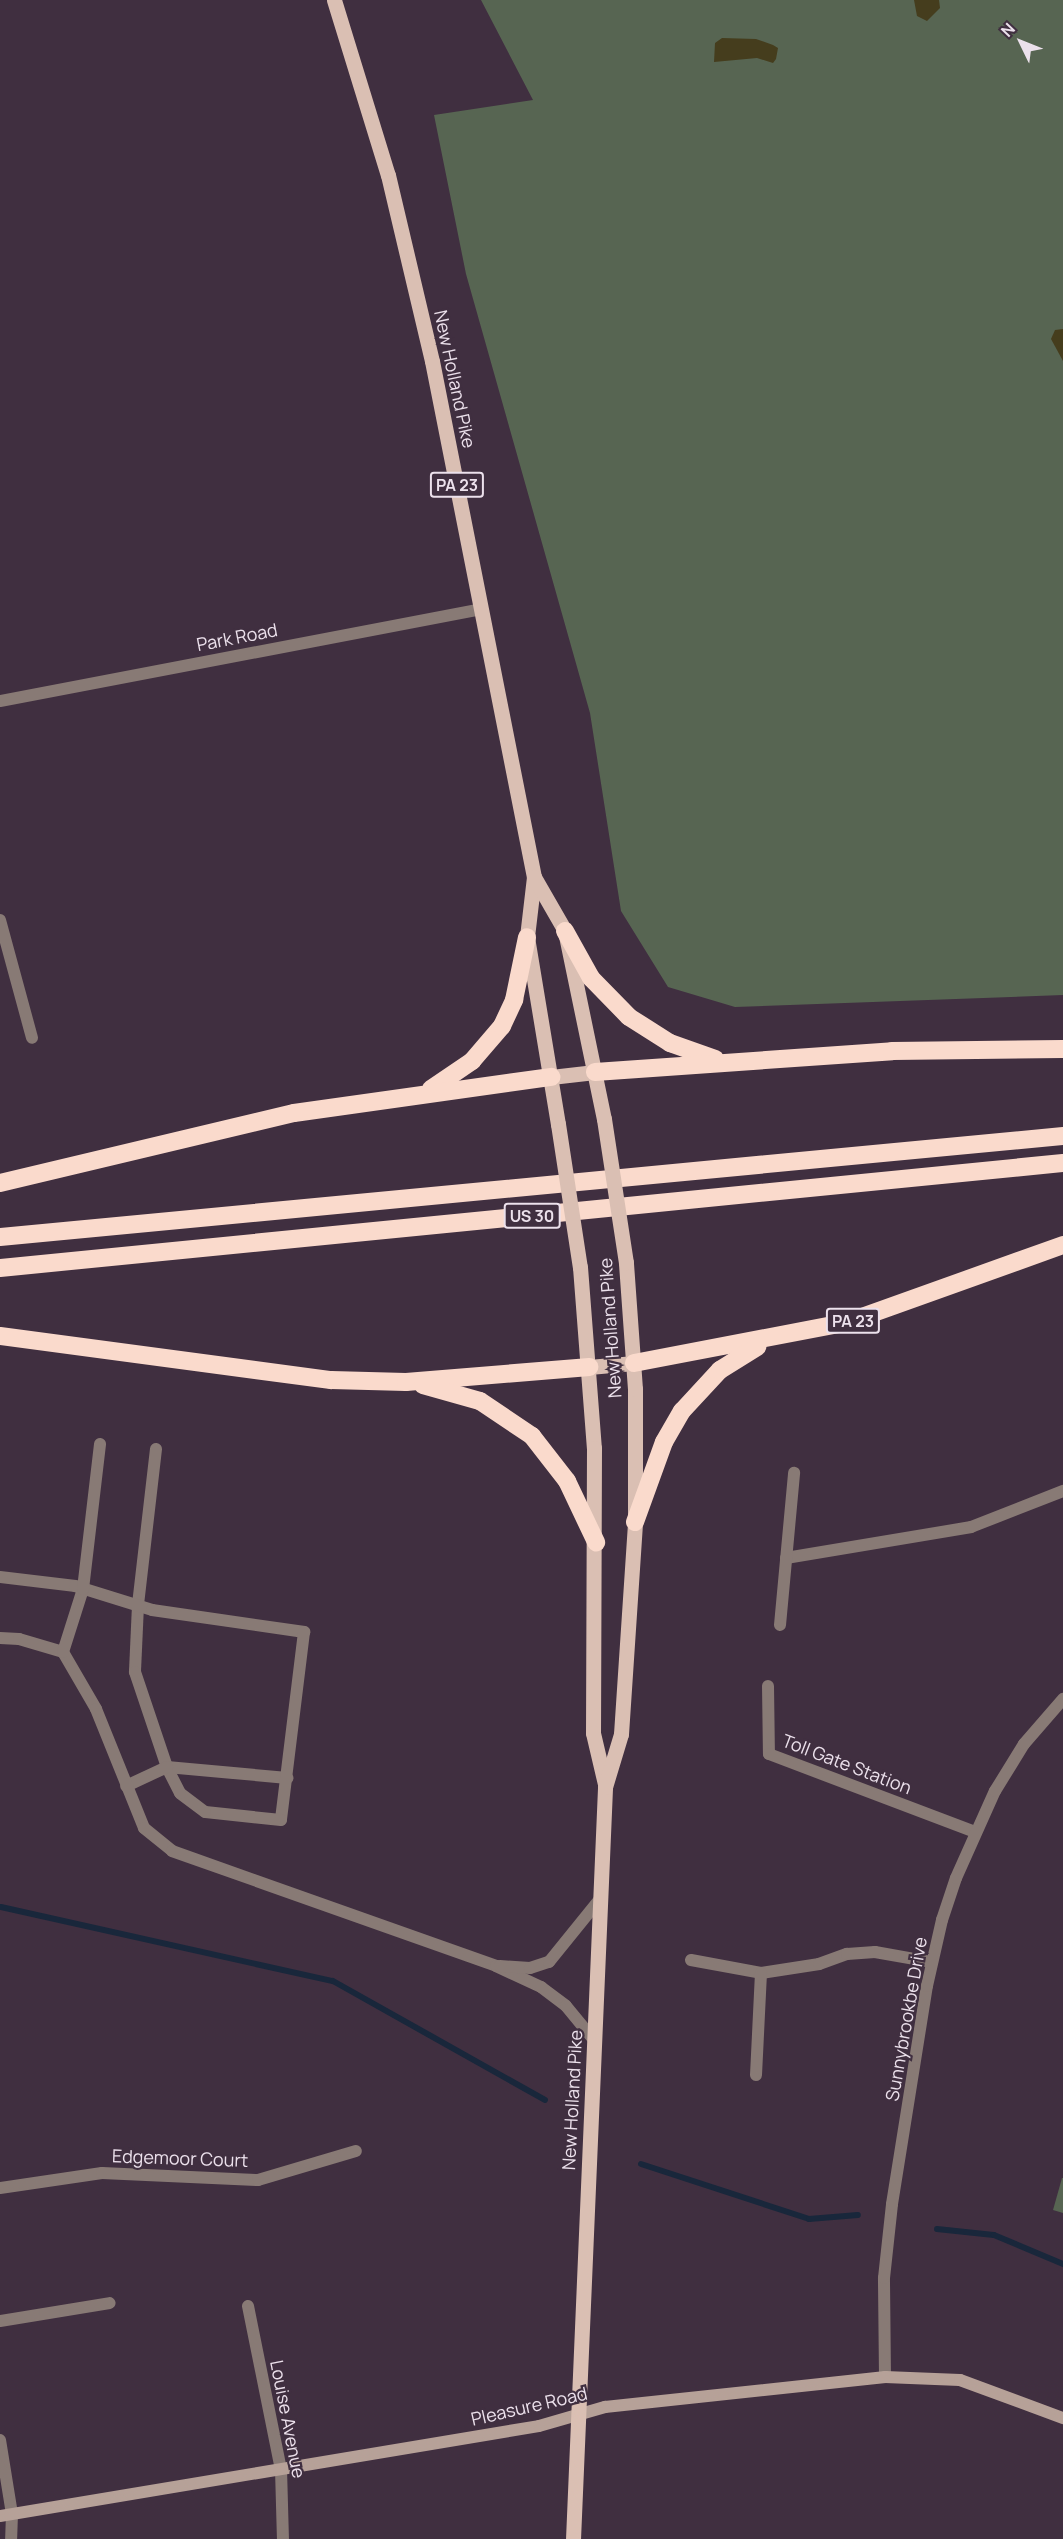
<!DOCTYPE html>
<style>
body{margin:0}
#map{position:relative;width:1063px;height:2539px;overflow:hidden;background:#402f40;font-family:Manrope,sans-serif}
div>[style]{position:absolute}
.green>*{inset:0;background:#576552}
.sand>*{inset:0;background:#453d1d}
.stream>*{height:6px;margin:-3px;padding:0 3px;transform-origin:3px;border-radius:3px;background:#19273b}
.lane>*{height:12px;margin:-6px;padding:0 6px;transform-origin:6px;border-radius:6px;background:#887a75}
.street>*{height:12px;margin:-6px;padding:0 6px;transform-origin:6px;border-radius:6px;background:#887a75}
.secondary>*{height:12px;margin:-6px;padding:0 6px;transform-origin:6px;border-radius:6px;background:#b6a198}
.primary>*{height:15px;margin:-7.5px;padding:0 7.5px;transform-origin:7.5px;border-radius:7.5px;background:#dabfb3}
.highway>*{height:18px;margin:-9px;padding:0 9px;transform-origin:9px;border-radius:9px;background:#fadacc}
.primary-bridge>*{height:15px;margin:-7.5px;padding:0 7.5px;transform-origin:7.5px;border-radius:7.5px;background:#dabfb3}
span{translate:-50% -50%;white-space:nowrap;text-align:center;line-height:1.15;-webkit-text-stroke:4.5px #402f40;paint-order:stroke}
.shield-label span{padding:2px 4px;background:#402f40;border:2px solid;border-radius:4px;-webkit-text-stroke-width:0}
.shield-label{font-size:16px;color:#ece1ec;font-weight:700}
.street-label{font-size:18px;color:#ece1ec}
.north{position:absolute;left:991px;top:12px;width:60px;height:60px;-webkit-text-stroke:4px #402f40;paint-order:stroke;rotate:313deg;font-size:16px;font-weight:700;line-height:24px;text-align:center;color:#ece1ec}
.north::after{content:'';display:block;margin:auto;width:21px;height:27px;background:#ece1ec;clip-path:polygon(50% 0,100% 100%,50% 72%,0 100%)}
</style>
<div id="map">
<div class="green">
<i style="clip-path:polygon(481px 0,1063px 0,1063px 995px,735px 1007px,668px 987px,621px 911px,590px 713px,466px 274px,434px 115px,533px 100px)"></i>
<i style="clip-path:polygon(1062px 2178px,1063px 2178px,1063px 2213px,1053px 2210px)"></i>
</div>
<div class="sand">
<i style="clip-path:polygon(914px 0,939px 0,940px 8px,927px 21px,917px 16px)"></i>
<i style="clip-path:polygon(722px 38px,756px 39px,773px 45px,778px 48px,776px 59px,773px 63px,757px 58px,714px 62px,715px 43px)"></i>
<i style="clip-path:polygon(1063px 329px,1063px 361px,1051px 339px,1055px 330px)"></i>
</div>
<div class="stream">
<i style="left:1px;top:1907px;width:340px;rotate:12.6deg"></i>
<i style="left:333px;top:1981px;width:243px;rotate:29.3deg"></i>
<i style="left:641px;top:2164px;width:177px;rotate:18.1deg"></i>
<i style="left:809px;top:2219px;width:49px;rotate:-4.7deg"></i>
<i style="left:937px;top:2229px;width:57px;rotate:6deg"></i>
<i style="left:994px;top:2235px;width:75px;rotate:22.8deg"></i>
</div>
<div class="lane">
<i style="left:156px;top:1449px;width:157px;rotate:96.6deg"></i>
<i style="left:138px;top:1605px;width:67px;rotate:92.6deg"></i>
<i style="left:135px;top:1672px;width:100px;rotate:71.4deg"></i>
<i style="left:167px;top:1767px;width:121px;rotate:5.2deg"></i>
<i style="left:0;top:1577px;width:76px;rotate:6.8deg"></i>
<i style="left:75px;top:1586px;width:81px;rotate:17.3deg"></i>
<i style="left:152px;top:1610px;width:154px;rotate:8.2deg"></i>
<i style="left:304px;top:1632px;width:189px;rotate:97deg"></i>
<i style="left:281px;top:1820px;width:76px;rotate:-174deg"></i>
<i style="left:205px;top:1812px;width:31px;rotate:-143deg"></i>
<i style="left:180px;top:1793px;width:29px;rotate:-117deg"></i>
<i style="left:167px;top:1767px;width:45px;rotate:155.1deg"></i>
<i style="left:0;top:1638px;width:19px;rotate:3deg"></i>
<i style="left:19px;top:1639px;width:46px;rotate:16.5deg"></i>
<i style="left:63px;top:1652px;width:66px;rotate:59.9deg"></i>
<i style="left:96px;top:1709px;width:128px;rotate:68deg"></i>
<i style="left:144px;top:1828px;width:36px;rotate:39deg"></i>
<i style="left:172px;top:1851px;width:344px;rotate:19.5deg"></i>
<i style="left:496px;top:1966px;width:50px;rotate:25deg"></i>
<i style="left:541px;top:1987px;width:31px;rotate:37deg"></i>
<i style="left:566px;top:2006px;width:44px;rotate:50.5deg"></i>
<i style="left:63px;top:1652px;width:66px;rotate:-72.4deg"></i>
<i style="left:83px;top:1589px;width:146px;rotate:-83.3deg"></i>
<i style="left:500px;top:1966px;width:30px;rotate:4deg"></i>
<i style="left:530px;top:1968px;width:20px;rotate:-18deg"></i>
<i style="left:549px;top:1962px;width:81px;rotate:-51deg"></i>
<i style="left:0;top:2321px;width:111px;rotate:-9.3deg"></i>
</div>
<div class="street">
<i style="left:0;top:701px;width:490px;rotate:-10.8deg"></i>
<i style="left:0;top:920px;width:122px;rotate:74.8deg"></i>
<i style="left:786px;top:1558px;width:188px;rotate:-9.5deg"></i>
<i style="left:971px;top:1527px;width:99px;rotate:-21.4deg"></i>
<i style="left:780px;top:1625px;width:153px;rotate:-84.7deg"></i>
<i style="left:768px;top:1686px;width:68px;rotate:89.2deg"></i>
<i style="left:769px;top:1754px;width:220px;rotate:20.7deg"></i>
<i style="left:691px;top:1960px;width:71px;rotate:10.5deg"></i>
<i style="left:761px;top:1973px;width:59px;rotate:-8.8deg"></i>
<i style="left:819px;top:1964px;width:30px;rotate:-20deg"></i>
<i style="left:847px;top:1954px;width:28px;rotate:-4deg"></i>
<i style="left:875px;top:1952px;width:58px;rotate:10deg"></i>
<i style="left:756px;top:2075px;width:102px;rotate:-87.2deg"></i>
<i style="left:0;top:2188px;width:103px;rotate:-8.4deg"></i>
<i style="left:102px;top:2173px;width:156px;rotate:2.6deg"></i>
<i style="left:258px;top:2180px;width:102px;rotate:-16.5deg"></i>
<i style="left:248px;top:2306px;width:166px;rotate:78.6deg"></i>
<i style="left:281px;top:2469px;width:70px;rotate:88.4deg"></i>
<i style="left:885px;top:2377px;width:99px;rotate:-90.6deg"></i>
<i style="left:884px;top:2278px;width:74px;rotate:-83.8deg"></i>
<i style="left:892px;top:2204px;width:221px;rotate:-80.9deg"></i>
<i style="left:927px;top:1986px;width:68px;rotate:-77.2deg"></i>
<i style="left:942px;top:1920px;width:44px;rotate:-71.6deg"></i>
<i style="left:956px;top:1878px;width:95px;rotate:-65.9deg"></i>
<i style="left:995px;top:1791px;width:55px;rotate:-58.3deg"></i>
<i style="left:1024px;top:1744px;width:60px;rotate:-49.1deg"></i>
<i style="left:0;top:2440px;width:75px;rotate:80.8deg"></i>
<i style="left:12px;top:2514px;width:25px;rotate:92deg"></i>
</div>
<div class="secondary">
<i style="left:0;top:2516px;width:546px;rotate:-9.48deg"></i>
<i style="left:539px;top:2426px;width:69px;rotate:-16.1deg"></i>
<i style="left:605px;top:2407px;width:282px;rotate:-6.1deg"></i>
<i style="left:885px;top:2377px;width:75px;rotate:2.3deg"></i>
<i style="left:960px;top:2380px;width:110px;rotate:20.3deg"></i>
</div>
<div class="primary">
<i style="left:334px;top:0;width:183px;rotate:72.9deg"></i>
<i style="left:388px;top:175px;width:191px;rotate:76.7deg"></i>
<i style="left:432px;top:361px;width:526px;rotate:78.82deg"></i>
<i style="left:534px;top:877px;width:60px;rotate:96.7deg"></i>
<i style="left:527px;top:937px;width:190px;rotate:80.6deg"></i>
<i style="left:534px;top:877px;width:62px;rotate:60.1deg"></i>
<i style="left:565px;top:931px;width:192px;rotate:78.3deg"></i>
<i style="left:551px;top:1077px;width:44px;rotate:-6.5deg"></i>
<i style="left:580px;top:1267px;width:182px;rotate:85.6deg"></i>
<i style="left:594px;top:1448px;width:285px;rotate:90.2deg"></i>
<i style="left:593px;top:1733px;width:52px;rotate:76.8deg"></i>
<i style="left:589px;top:1367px;width:45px;rotate:-5.1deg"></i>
<i style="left:573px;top:2539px;width:753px;rotate:-87.56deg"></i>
<i style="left:605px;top:1787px;width:55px;rotate:-73.2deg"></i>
<i style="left:621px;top:1734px;width:212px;rotate:-86.2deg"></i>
<i style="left:635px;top:1522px;width:133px;rotate:-90deg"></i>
<i style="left:635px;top:1389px;width:127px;rotate:-94.1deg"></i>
</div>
<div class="highway">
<i style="left:565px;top:931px;width:54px;rotate:61deg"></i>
<i style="left:591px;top:978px;width:54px;rotate:45.7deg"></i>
<i style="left:629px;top:1017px;width:49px;rotate:32.4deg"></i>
<i style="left:670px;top:1043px;width:48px;rotate:19.6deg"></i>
<i style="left:595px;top:1072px;width:298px;rotate:-4deg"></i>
<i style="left:892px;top:1051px;width:171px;rotate:-0.7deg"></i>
<i style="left:431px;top:1089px;width:50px;rotate:-34.3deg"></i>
<i style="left:472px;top:1061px;width:46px;rotate:-49.4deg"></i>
<i style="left:502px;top:1026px;width:29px;rotate:-65deg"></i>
<i style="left:514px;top:1000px;width:64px;rotate:-78.3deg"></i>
<i style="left:0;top:1183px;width:302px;rotate:-13.4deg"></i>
<i style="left:294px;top:1113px;width:260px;rotate:-8deg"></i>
<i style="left:0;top:1237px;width:1068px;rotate:-5.43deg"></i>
<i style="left:0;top:1268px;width:1068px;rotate:-5.64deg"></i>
<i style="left:0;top:1336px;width:334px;rotate:7.6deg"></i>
<i style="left:331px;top:1380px;width:75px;rotate:1.5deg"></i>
<i style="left:406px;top:1382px;width:184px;rotate:-4.7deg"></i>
<i style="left:634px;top:1363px;width:218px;rotate:-10.8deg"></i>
<i style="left:848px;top:1322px;width:228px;rotate:-19.7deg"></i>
<i style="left:423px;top:1385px;width:59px;rotate:15.7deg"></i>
<i style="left:480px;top:1401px;width:63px;rotate:33.9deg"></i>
<i style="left:532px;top:1436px;width:57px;rotate:52.1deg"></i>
<i style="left:567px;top:1481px;width:68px;rotate:64.6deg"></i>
<i style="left:635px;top:1522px;width:85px;rotate:-70.1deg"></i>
<i style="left:664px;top:1442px;width:36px;rotate:-60deg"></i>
<i style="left:682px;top:1411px;width:56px;rotate:-47.2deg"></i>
<i style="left:720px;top:1370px;width:44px;rotate:-31.9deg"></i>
</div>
<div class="primary-bridge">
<i style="left:604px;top:1119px;width:145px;rotate:81.3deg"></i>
<i style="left:558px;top:1124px;width:145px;rotate:81.3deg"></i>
</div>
<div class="shield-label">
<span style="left:457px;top:485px">PA 23</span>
<span style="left:532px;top:1216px">US 30</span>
<span style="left:853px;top:1321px">PA 23</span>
</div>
<div class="street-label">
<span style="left:455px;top:379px;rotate:78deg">New Holland Pike</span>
<span style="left:237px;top:637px;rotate:-11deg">Park Road</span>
<span style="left:610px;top:1328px;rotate:-94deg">New Holland Pike</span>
<span style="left:847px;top:1764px;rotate:21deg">Toll Gate Station</span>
<span style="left:906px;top:2019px;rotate:-80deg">Sunnybrookbe Drive</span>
<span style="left:572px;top:2100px;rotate:-87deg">New Holland Pike</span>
<span style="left:180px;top:2158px;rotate:2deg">Edgemoor Court</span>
<span style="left:529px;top:2406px;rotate:-13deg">Pleasure Road</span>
<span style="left:288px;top:2419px;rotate:79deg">Louise Avenue</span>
</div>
<div class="north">N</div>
</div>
